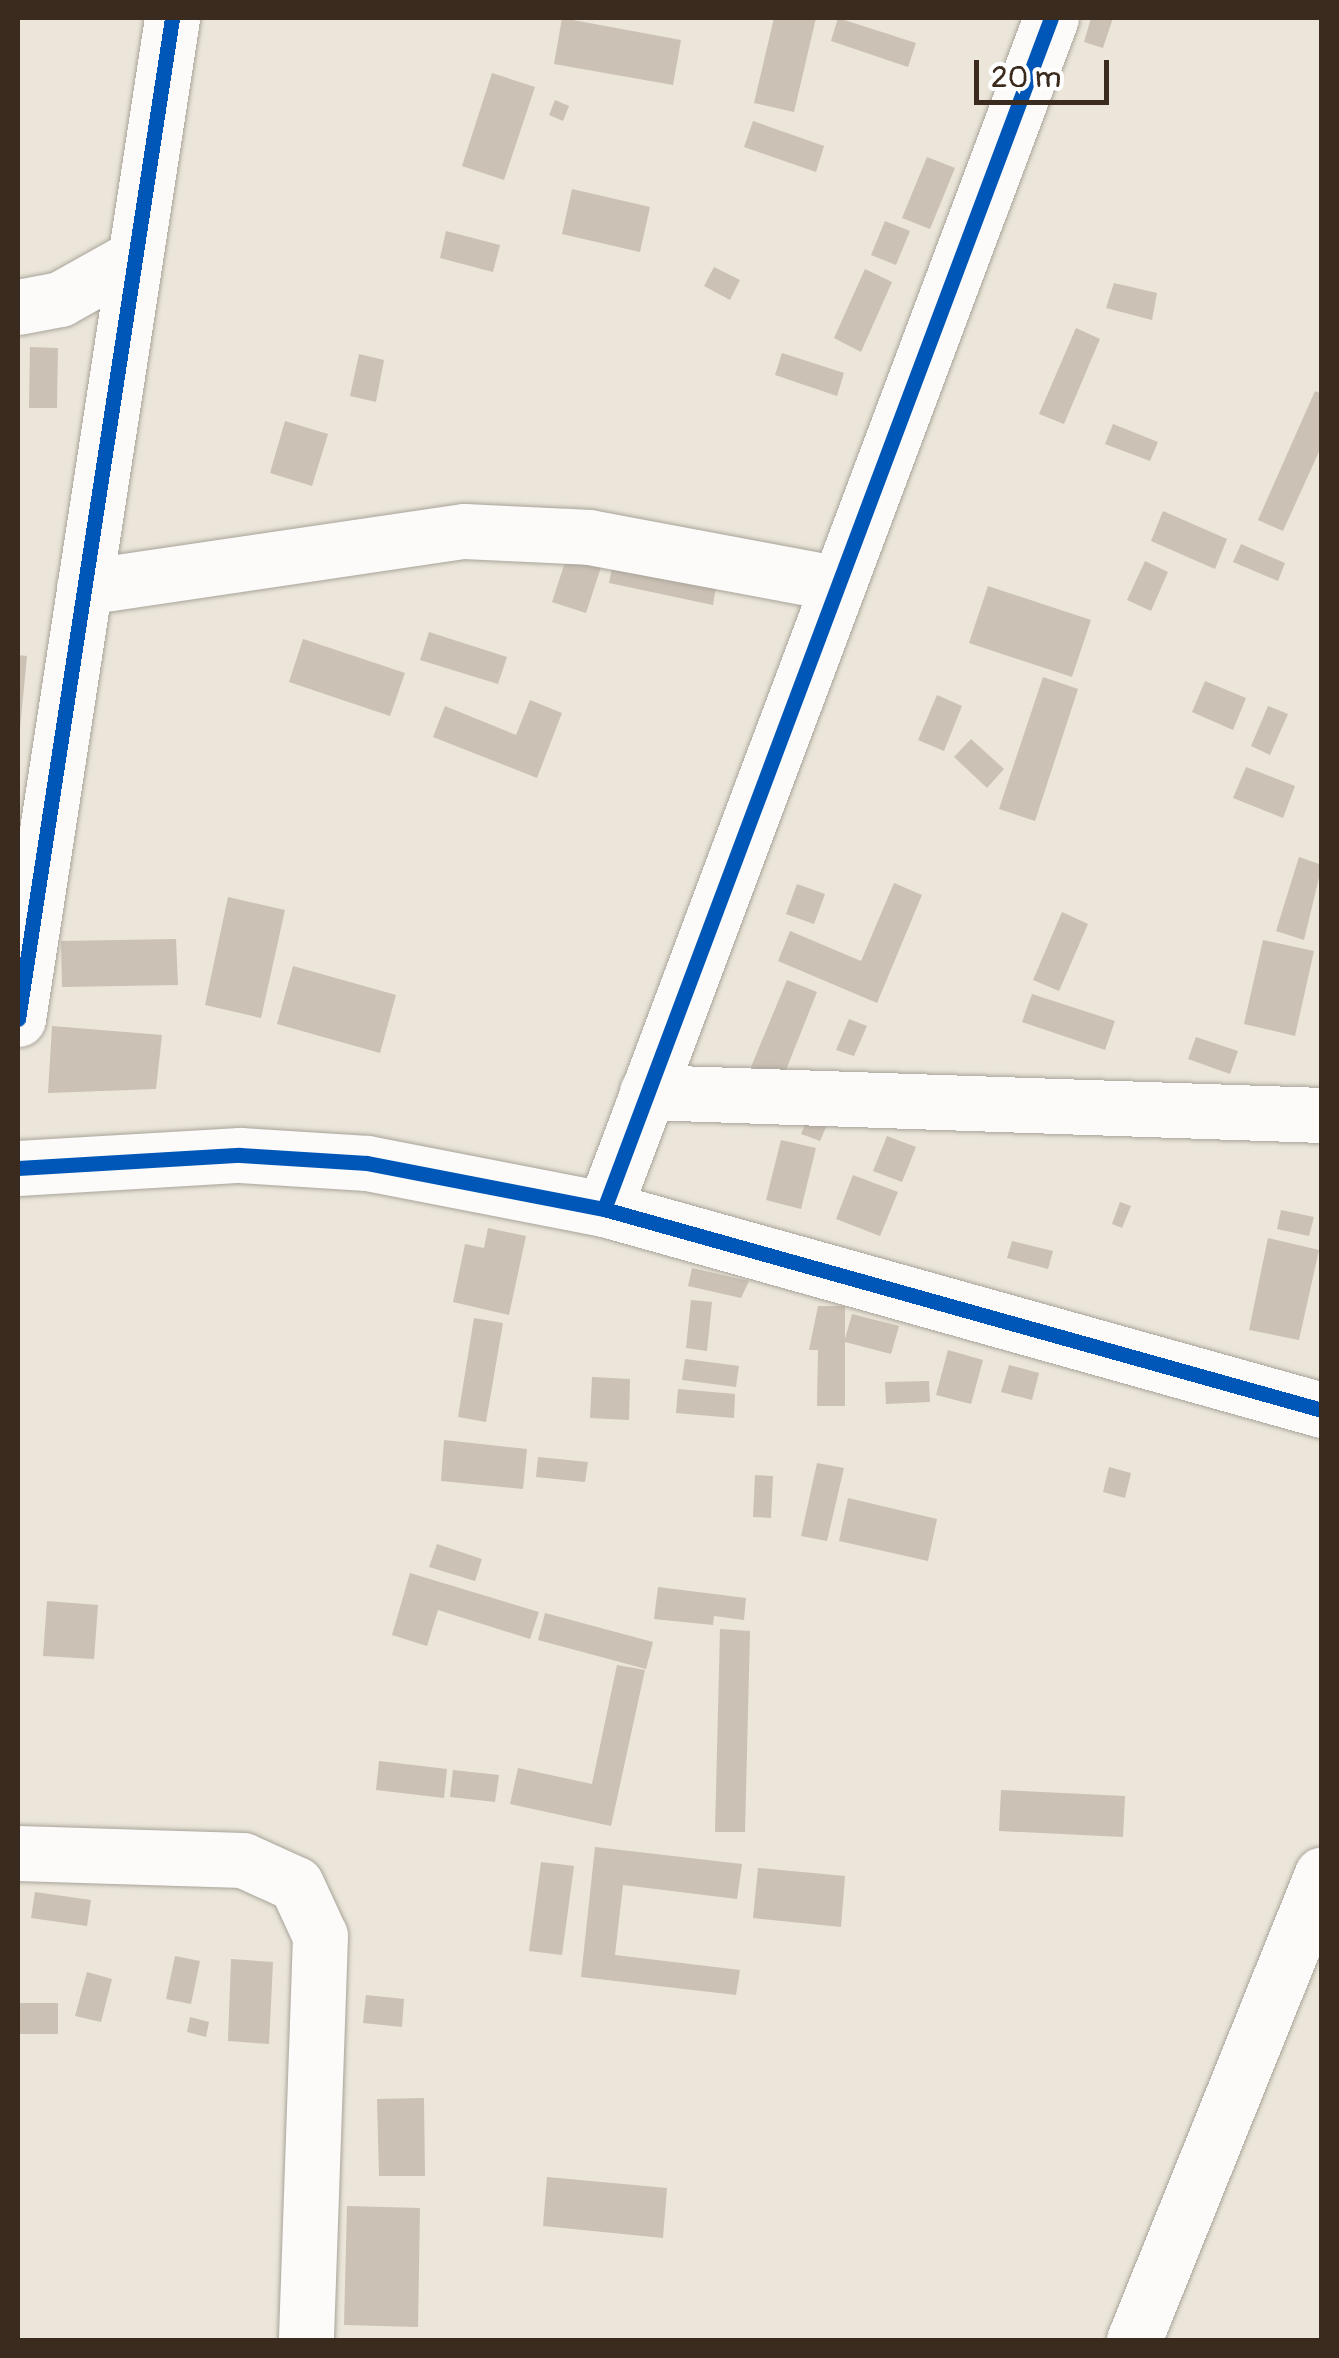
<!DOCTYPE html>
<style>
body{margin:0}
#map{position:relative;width:1339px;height:2358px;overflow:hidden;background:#ebe6d9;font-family:Pangolin,sans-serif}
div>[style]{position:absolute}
.building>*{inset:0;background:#cbc1b4}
.roads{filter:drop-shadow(0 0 2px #a8a39a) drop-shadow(0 0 2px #a8a39a)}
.minor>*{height:55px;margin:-27.5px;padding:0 27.5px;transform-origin:27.5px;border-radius:27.5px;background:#fcfbf9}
.cycleway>*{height:15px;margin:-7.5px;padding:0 7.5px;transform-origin:7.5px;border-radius:7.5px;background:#0057b8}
span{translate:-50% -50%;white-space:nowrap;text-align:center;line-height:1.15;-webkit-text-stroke:8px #fff;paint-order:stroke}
.frame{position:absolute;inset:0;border:20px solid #3b2a1e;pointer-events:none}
.scale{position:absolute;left:974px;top:60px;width:135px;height:45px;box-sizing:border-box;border:5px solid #3b2a1e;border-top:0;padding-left:12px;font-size:30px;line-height:35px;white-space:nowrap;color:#3b2a1e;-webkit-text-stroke:8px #fff;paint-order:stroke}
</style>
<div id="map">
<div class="building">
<i style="clip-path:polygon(562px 18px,681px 40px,673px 85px,554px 64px)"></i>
<i style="clip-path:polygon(774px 18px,816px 18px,794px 112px,754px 103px)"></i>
<i style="clip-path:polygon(838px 18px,916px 43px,908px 67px,831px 41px)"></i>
<i style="clip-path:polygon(1091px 18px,1113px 18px,1103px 48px,1084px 42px)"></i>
<i style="clip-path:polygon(492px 73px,535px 87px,504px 180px,462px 166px)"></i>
<i style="clip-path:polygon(555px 100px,569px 106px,563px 121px,549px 115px)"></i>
<i style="clip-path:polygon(753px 121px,824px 146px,816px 172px,744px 147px)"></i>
<i style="clip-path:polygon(927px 157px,955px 168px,930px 229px,902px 218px)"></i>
<i style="clip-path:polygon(572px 189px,650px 207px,640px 252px,562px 234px)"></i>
<i style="clip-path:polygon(885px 221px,910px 231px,896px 265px,871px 255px)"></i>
<i style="clip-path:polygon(446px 231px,500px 245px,493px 272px,440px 258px)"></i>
<i style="clip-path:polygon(714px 267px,740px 280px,730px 300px,704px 286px)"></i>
<i style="clip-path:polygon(865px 269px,892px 282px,861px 352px,834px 338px)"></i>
<i style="clip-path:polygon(1114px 283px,1157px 293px,1152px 320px,1106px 308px)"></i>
<i style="clip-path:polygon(1076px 328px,1100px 339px,1064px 424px,1039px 414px)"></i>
<i style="clip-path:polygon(30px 347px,58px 348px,57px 408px,29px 408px)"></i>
<i style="clip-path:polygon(782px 353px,844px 373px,837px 396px,775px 375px)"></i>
<i style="clip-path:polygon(359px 354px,384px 360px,376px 402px,350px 396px)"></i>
<i style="clip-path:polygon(1315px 391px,1322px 394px,1322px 445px,1283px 531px,1258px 520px)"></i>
<i style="clip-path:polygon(285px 421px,328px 434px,312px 486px,270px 473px)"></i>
<i style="clip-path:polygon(1113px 424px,1158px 442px,1150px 461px,1105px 444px)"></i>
<i style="clip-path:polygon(1163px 511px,1227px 539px,1215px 569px,1151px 541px)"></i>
<i style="clip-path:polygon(1241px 544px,1285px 563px,1278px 581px,1233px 562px)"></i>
<i style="clip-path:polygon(569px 550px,603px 561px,586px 613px,552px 602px)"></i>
<i style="clip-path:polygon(614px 559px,717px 581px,713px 605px,609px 583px)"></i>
<i style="clip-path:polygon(1145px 561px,1168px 572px,1151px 611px,1127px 600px)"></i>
<i style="clip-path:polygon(988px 586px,1091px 620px,1072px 677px,969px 643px)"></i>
<i style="clip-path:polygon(429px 632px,507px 657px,498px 684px,420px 660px)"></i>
<i style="clip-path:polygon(303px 639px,405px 673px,390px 716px,289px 682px)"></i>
<i style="clip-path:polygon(18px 655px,27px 656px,20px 729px,18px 729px)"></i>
<i style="clip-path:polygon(1043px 677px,1078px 689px,1035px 821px,999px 809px)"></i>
<i style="clip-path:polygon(1205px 681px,1246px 698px,1233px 730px,1192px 712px)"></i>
<i style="clip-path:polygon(937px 695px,962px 706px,944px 751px,918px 740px)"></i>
<i style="clip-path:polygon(530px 700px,562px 713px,537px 778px,433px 737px,445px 706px,516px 735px)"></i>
<i style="clip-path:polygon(1268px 706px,1288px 714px,1270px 755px,1251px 746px)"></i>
<i style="clip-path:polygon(971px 739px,1004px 769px,987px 788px,954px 757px)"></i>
<i style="clip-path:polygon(1246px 767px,1295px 786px,1283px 818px,1233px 798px)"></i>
<i style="clip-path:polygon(1299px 857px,1322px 865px,1304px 940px,1276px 931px)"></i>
<i style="clip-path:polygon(894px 883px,922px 895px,877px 1003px,778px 961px,790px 931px,861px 961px)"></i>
<i style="clip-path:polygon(797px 884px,825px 894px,814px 924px,786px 914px)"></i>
<i style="clip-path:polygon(228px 897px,285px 910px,261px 1018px,205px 1005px)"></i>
<i style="clip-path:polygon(1062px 912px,1088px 924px,1059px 991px,1033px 980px)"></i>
<i style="clip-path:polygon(176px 939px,178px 985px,62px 987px,61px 941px)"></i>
<i style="clip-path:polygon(1263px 940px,1314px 951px,1295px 1036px,1244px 1024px)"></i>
<i style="clip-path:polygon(293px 966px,396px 995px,380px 1053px,277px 1024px)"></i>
<i style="clip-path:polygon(787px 980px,817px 992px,782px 1080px,751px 1067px)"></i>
<i style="clip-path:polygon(1032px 994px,1115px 1021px,1105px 1050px,1022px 1022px)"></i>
<i style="clip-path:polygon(849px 1019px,867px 1026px,854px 1056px,836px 1050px)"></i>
<i style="clip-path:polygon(52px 1026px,162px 1035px,156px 1089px,48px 1093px)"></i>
<i style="clip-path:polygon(1196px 1037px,1238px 1051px,1230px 1074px,1188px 1059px)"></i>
<i style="clip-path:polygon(814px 1103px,833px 1111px,820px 1141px,801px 1134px)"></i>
<i style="clip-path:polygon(887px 1136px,916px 1147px,902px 1182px,873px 1171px)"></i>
<i style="clip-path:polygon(781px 1140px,816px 1148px,801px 1209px,766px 1200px)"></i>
<i style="clip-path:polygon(853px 1175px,898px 1192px,880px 1236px,836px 1219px)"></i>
<i style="clip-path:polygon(1120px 1202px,1131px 1206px,1122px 1228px,1112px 1224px)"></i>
<i style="clip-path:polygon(1281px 1210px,1314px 1217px,1309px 1236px,1277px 1229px)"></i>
<i style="clip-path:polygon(488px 1228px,526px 1236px,509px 1315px,453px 1302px,465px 1244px,484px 1248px)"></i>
<i style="clip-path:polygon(1268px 1238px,1319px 1250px,1299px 1340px,1249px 1330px)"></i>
<i style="clip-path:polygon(1012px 1241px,1053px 1251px,1048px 1269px,1007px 1258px)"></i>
<i style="clip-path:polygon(692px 1268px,749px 1281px,741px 1298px,688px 1286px)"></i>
<i style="clip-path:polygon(691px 1300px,712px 1302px,707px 1351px,686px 1348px)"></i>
<i style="clip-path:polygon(818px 1306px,845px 1306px,845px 1339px,852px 1314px,899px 1326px,891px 1354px,845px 1342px,845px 1406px,817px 1406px,818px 1350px,809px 1350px)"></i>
<i style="clip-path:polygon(474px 1318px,503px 1323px,486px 1422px,458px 1417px)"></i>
<i style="clip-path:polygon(948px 1350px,983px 1360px,971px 1404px,936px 1395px)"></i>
<i style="clip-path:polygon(685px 1359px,739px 1366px,736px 1387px,682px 1380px)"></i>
<i style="clip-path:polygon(1009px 1365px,1039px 1373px,1032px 1400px,1001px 1392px)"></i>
<i style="clip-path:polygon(592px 1377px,630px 1379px,629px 1420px,590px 1418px)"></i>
<i style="clip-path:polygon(929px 1381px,930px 1402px,886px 1404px,885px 1382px)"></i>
<i style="clip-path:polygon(678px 1389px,735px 1394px,734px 1418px,676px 1413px)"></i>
<i style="clip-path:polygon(444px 1440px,527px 1449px,523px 1489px,441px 1481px)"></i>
<i style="clip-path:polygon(538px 1457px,588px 1462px,585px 1482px,536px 1477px)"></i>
<i style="clip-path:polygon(817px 1463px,844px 1468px,827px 1541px,801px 1536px)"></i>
<i style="clip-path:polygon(1109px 1467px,1131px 1473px,1125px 1498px,1103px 1492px)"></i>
<i style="clip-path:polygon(755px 1475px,773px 1476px,771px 1518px,753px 1517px)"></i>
<i style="clip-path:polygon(848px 1498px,937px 1519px,928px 1561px,839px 1541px)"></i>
<i style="clip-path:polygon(437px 1544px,482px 1559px,475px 1581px,429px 1567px)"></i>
<i style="clip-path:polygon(410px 1573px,539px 1612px,530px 1639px,438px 1610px,427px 1646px,392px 1635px)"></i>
<i style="clip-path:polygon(658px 1587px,746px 1598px,744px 1620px,714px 1616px,713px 1625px,654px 1619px)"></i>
<i style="clip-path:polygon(47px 1601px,98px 1605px,94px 1659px,43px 1656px)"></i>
<i style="clip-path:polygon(545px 1613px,653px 1642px,646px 1669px,538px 1640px)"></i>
<i style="clip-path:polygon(720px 1629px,750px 1631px,745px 1832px,715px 1832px)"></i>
<i style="clip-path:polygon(617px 1665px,645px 1670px,611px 1826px,510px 1804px,518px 1768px,592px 1784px)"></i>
<i style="clip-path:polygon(379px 1761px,447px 1769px,444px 1798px,376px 1790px)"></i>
<i style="clip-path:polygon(453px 1770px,499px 1775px,495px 1802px,450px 1797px)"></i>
<i style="clip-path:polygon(1001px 1790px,1125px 1796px,1123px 1837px,999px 1831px)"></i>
<i style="clip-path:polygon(595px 1847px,742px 1864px,737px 1899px,623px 1885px,615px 1955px,740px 1970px,736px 1995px,581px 1977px)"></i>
<i style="clip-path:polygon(541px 1862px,574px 1866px,562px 1955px,529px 1951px)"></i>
<i style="clip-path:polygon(758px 1868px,845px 1876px,841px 1927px,753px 1918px)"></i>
<i style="clip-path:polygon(35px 1892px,91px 1900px,87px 1926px,31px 1918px)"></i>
<i style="clip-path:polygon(175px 1956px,200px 1961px,191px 2004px,166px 1999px)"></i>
<i style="clip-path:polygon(231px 1959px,273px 1962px,269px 2044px,228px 2041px)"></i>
<i style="clip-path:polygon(87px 1972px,112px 1979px,101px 2022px,75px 2016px)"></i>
<i style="clip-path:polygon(366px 1995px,404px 1999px,402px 2027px,363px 2023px)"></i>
<i style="clip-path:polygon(18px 2003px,58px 2003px,58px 2034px,18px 2034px)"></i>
<i style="clip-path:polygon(190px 2017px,209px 2022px,206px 2037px,187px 2032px)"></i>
<i style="clip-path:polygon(424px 2098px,425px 2176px,379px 2176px,377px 2099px)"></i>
<i style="clip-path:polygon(547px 2177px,667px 2188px,663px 2238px,543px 2226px)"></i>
<i style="clip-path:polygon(347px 2206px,420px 2208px,418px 2327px,344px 2325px)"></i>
</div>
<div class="roads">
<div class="minor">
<i style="left:18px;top:307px;width:43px;rotate:-10.8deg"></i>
<i style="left:60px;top:299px;width:86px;rotate:-29.2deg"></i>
<i style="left:84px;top:587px;width:384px;rotate:-8.4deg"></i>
<i style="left:464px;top:531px;width:125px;rotate:2.7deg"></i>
<i style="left:589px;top:537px;width:254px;rotate:10.6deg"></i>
<i style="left:18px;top:1019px;width:1013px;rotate:-81.25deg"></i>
<i style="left:647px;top:1092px;width:675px;rotate:1.95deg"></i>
<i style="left:18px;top:1168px;width:222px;rotate:-3.4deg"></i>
<i style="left:240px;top:1155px;width:127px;rotate:3.6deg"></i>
<i style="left:367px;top:1163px;width:241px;rotate:11deg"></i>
<i style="left:604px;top:1209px;width:746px;rotate:15.64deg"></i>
<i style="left:604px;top:1209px;width:1272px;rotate:-69.43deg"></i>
<i style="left:18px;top:1853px;width:225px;rotate:1.8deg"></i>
<i style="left:243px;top:1860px;width:58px;rotate:24.4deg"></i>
<i style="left:296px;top:1884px;width:57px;rotate:65.2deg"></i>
<i style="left:320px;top:1936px;width:404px;rotate:92deg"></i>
<i style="left:1134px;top:2340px;width:502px;rotate:-68.03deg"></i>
</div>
</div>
<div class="cycleway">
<i style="left:18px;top:1019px;width:1013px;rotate:-81.25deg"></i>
<i style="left:18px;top:1168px;width:222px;rotate:-3.4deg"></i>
<i style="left:240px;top:1155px;width:127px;rotate:3.6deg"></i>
<i style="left:367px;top:1163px;width:241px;rotate:11deg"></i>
<i style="left:604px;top:1209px;width:746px;rotate:15.64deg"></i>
<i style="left:604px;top:1209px;width:1272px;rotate:-69.43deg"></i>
</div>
<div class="frame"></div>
<div class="scale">20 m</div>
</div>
